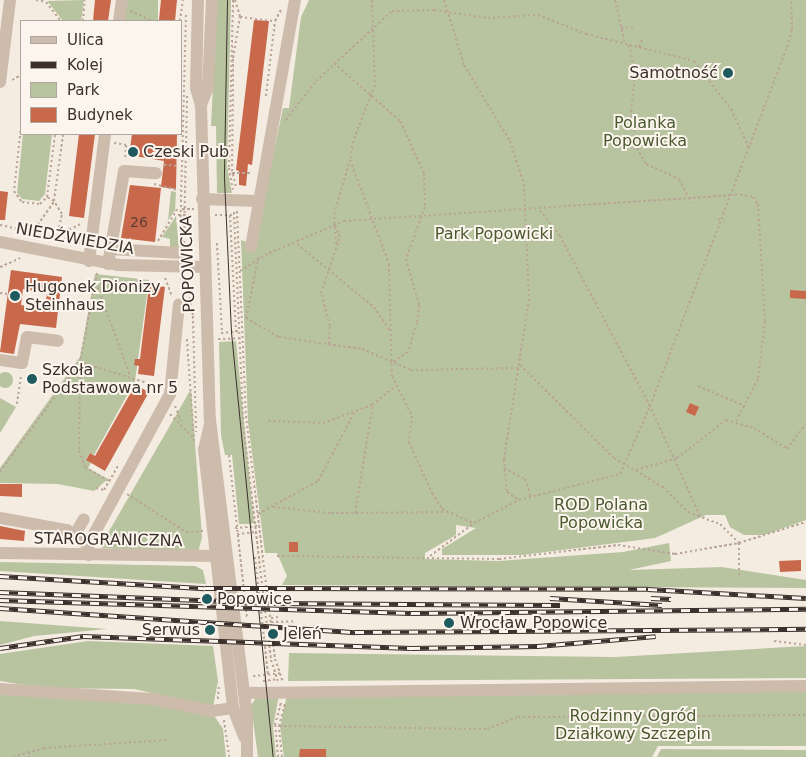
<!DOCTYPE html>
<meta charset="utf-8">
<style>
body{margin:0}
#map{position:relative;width:806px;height:757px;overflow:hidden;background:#f4ebe1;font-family:"DejaVu Sans",sans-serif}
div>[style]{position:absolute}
.green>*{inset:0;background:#b8c4a0}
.round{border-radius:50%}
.building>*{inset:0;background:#c8694b}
.path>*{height:2px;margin-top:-1px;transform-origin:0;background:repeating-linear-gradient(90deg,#b9a596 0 2.5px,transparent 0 5px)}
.minor>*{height:12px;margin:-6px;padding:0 6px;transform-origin:6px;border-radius:6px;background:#cdbbac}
.tram>*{height:1px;margin:-0.5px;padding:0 0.5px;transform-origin:0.5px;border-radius:0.5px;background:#3b302b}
.rail>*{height:5px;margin-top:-2.5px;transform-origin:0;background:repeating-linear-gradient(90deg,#fbf5ee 0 9px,#3b302b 0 18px);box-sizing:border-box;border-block:1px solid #3b302b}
.dots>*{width:14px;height:14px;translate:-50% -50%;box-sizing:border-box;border:2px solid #fbf5ee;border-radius:50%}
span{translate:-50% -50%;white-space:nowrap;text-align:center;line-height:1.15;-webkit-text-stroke:4px #fbf5ee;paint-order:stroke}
.number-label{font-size:14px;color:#5e3e33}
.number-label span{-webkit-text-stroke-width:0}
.poi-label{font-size:16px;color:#3b302b}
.right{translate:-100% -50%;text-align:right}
.left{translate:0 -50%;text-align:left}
.park-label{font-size:16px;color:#4a5a2e}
.street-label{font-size:16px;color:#3b302b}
.legend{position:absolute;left:20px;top:20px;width:162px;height:115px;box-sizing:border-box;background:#fbf5ee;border:1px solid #aea6a0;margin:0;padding:6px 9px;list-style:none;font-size:15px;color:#3b302b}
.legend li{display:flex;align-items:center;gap:10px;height:25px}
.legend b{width:25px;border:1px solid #aea6a0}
</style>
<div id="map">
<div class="green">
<i style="clip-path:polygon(84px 0,81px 21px,63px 21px,47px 1px)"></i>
<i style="clip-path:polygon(126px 0,158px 0,158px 21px,123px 21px)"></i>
<i style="clip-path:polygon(217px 0,231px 0,227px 167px,232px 193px,217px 193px,216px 126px,211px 126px)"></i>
<i style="clip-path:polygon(309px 0,806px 0,806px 520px,764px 535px,744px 535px,730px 527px,725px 515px,706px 515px,655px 538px,523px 555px,442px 555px,442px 549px,476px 528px,456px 525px,456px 535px,425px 553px,425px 559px,498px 561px,623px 552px,669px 543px,671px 561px,629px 570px,722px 567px,806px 580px,806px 588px,282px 585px,287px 576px,277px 553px,265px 553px,248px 422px,241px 240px,247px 242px,246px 250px,253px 251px,283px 108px,289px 108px,301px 17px)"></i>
<i style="clip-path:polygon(23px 134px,52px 134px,45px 194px,39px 201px,22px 199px,17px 193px)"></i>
<i style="clip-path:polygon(171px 191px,176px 192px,175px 210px,159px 234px,168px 220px)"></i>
<i style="clip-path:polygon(176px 216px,179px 249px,170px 249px,170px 239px,162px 237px)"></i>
<i style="clip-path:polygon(95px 274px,149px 280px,135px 381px,94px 455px,90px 453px,86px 459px,91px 463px,88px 468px,108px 479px,94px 491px,58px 484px,0 483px,0 468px,80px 357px)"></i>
<i style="clip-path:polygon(236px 341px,254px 523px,249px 524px,239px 524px,232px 455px,225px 455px,221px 435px,219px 342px)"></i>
<i class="round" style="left:-3px;top:372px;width:16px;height:16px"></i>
<i style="clip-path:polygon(191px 389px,202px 537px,198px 553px,102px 548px,99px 531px,108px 533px)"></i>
<i style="clip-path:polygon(0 398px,16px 407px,0 433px)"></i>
<i style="clip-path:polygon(0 562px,195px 566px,203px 570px,206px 584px,0 571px)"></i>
<i style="clip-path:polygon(0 621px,107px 629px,34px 636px,0 645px)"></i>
<i style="clip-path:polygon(88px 641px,213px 646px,218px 681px,213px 707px,134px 689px,42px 688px,0 681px,0 654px)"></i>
<i style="clip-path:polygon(806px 646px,806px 678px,288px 681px,289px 653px,615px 657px)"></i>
<i style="clip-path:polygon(806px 691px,806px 746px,658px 746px,652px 757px,284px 757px,280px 727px,287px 695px)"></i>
<i style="clip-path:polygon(0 693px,151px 703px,215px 717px,223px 729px,226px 757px,0 757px)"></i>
<i style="clip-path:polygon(279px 695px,273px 727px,276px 757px,258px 757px,251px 705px,256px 698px)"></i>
<i style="clip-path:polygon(661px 749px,806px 750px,806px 757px,657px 757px)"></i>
</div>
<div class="building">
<i style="clip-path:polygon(95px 0,111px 0,108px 21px,93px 21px)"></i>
<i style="clip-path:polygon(161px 0,177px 0,175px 21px,159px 20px)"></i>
<i style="clip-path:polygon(254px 20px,269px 21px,252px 165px,248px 164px,246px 186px,239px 185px,239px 171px,236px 170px)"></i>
<i style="clip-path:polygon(79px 134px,95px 134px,84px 218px,69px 216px)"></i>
<i style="clip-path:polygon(132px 134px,177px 134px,176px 189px,161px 187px,164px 161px,129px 155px)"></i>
<i style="clip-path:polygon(130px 185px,161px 188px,155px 242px,121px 238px)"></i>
<i style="clip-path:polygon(0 191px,8px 192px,5px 220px,0 220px)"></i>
<i style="clip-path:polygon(evenodd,11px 270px,62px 277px,56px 328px,20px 324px,14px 354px,0 352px,11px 270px,23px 289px,47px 293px,45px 309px,21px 305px,23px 289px)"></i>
<i style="clip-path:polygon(149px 285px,165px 287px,154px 376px,138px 374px,139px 366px,134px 365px,135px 359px,140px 359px)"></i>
<i style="clip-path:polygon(790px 290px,806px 291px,806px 299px,790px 298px)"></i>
<i style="clip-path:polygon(135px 385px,149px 392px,105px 471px,86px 460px,90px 453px,95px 456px)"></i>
<i style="clip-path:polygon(690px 403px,699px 407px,695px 416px,686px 412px)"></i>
<i style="clip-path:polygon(0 484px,22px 484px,22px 497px,0 496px)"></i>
<i style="clip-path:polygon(0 526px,25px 531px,24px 541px,0 539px)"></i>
<i style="clip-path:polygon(289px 542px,298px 542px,298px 552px,289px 552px)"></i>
<i style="clip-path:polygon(801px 560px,801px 571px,780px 572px,779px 561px)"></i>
<i style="clip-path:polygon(300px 749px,326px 749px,326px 757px,299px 757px)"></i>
</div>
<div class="path">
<i style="left:36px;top:0;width:10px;rotate:11deg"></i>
<i style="left:46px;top:2px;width:24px;rotate:52deg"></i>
<i style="left:233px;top:0;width:168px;rotate:91.4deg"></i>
<i style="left:229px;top:168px;width:22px;rotate:80deg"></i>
<i style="left:235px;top:0;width:17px;rotate:73deg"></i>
<i style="left:240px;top:16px;width:44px;rotate:99.2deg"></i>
<i style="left:233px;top:59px;width:110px;rotate:90.5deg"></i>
<i style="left:232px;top:169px;width:19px;rotate:78deg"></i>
<i style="left:372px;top:0;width:85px;rotate:88deg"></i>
<i style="left:375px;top:85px;width:60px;rotate:111.4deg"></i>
<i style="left:353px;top:141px;width:19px;rotate:99deg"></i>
<i style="left:350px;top:160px;width:111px;rotate:69.4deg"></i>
<i style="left:389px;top:264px;width:112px;rotate:88.5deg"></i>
<i style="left:392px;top:376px;width:45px;rotate:63.4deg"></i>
<i style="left:412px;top:416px;width:26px;rotate:97deg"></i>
<i style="left:409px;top:442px;width:56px;rotate:65.7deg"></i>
<i style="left:432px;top:493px;width:19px;rotate:58deg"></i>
<i style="left:442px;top:509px;width:35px;rotate:24deg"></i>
<i style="left:474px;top:523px;width:51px;rotate:-27.1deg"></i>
<i style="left:519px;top:500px;width:104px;rotate:-14.4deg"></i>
<i style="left:620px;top:474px;width:74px;rotate:-66.2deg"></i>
<i style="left:650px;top:406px;width:192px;rotate:-117.9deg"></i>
<i style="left:560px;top:236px;width:33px;rotate:-128deg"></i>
<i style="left:444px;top:0;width:68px;rotate:72.9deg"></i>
<i style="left:464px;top:65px;width:89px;rotate:58.8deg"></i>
<i style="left:510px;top:141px;width:45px;rotate:72deg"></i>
<i style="left:524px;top:184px;width:115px;rotate:87.5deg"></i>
<i style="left:529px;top:299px;width:162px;rotate:98.9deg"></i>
<i style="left:504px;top:459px;width:33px;rotate:85deg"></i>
<i style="left:507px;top:492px;width:14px;rotate:34deg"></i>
<i style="left:615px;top:0;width:45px;rotate:77.2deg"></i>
<i style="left:130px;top:11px;width:24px;rotate:24deg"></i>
<i style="left:240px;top:17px;width:35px;rotate:7deg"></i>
<i style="left:83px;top:21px;width:21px;rotate:-85deg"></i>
<i style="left:180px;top:21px;width:21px;rotate:-82deg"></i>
<i style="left:621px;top:28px;width:12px;rotate:-5deg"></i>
<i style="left:629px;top:45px;width:30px;rotate:78deg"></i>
<i style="left:635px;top:74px;width:36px;rotate:96deg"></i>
<i style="left:631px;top:110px;width:38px;rotate:81deg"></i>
<i style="left:637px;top:148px;width:18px;rotate:61deg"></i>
<i style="left:646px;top:164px;width:36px;rotate:24deg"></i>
<i style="left:679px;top:179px;width:20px;rotate:63deg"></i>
<i style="left:639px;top:47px;width:8px;rotate:-67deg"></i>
<i style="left:334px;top:63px;width:88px;rotate:41.3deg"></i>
<i style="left:400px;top:121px;width:57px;rotate:65.2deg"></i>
<i style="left:424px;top:173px;width:34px;rotate:88deg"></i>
<i style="left:425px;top:207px;width:55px;rotate:110.1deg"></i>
<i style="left:406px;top:259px;width:48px;rotate:74.2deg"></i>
<i style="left:419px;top:305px;width:18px;rotate:96deg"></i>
<i style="left:417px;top:323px;width:30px;rotate:107deg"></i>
<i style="left:408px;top:352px;width:20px;rotate:147deg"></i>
<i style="left:12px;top:80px;width:10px;rotate:-29deg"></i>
<i style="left:266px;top:96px;width:76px;rotate:-83.2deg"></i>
<i style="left:275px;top:21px;width:15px;rotate:-62deg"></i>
<i style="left:286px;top:120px;width:49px;rotate:-52.4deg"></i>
<i style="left:316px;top:81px;width:103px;rotate:-42.6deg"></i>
<i style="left:392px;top:11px;width:42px;rotate:-1.4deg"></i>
<i style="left:434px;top:10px;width:55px;rotate:8.4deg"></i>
<i style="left:488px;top:18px;width:50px;rotate:-3.4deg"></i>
<i style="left:538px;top:15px;width:52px;rotate:21.6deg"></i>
<i style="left:586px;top:34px;width:111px;rotate:14deg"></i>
<i style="left:694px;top:61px;width:61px;rotate:52.4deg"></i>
<i style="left:731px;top:109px;width:45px;rotate:65.1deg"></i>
<i style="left:21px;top:126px;width:65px;rotate:96.1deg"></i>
<i style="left:14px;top:191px;width:14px;rotate:54deg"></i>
<i style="left:22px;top:202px;width:18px;rotate:6deg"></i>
<i style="left:40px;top:204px;width:10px;rotate:-45deg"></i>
<i style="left:47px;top:197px;width:64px;rotate:-82.8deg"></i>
<i style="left:114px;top:143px;width:12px;rotate:9deg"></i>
<i style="left:126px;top:145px;width:15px;rotate:94deg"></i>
<i style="left:164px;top:165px;width:15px;rotate:4deg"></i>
<i style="left:232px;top:173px;width:20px"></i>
<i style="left:154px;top:184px;width:25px;rotate:14deg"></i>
<i style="left:735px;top:194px;width:18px;rotate:9deg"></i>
<i style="left:753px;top:197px;width:9px;rotate:54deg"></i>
<i style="left:758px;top:204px;width:117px;rotate:86.6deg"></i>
<i style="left:765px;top:321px;width:58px;rotate:96.9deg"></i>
<i style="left:758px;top:379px;width:47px;rotate:117.6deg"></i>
<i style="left:690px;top:197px;width:6px;rotate:81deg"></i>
<i style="left:182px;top:209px;width:12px"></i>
<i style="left:237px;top:211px;width:205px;rotate:87.5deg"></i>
<i style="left:246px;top:416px;width:245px;rotate:83.2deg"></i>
<i style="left:275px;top:659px;width:24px;rotate:71deg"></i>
<i style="left:234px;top:212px;width:210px;rotate:87.5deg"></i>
<i style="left:243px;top:422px;width:240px;rotate:83.3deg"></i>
<i style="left:271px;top:660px;width:22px;rotate:72deg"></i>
<i style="left:178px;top:215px;width:15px"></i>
<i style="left:215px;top:215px;width:20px"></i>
<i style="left:230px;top:215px;width:117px;rotate:87.1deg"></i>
<i style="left:718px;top:219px;width:6px;rotate:18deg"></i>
<i style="left:0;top:225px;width:83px;rotate:12.5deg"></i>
<i style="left:32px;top:233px;width:39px;rotate:-55deg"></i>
<i style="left:54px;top:201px;width:8px;rotate:-150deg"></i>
<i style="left:60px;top:234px;width:25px;rotate:-26deg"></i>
<i style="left:57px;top:237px;width:24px;rotate:-78deg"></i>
<i style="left:62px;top:214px;width:15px;rotate:-122deg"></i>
<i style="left:54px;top:201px;width:68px;rotate:-82.3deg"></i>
<i style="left:158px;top:241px;width:37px;rotate:-59deg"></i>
<i style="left:75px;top:242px;width:13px;rotate:-58deg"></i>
<i style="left:180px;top:242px;width:227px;rotate:-88.5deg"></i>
<i style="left:184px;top:243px;width:147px;rotate:-88.8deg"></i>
<i style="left:217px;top:243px;width:90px;rotate:86.8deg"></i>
<i style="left:297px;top:244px;width:99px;rotate:39.3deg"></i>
<i style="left:374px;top:307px;width:29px;rotate:56deg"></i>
<i style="left:336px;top:244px;width:30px;rotate:-94deg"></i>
<i style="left:334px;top:214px;width:56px;rotate:-73.5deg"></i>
<i style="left:0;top:267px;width:22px;rotate:-24deg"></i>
<i style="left:240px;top:271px;width:34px;rotate:-32deg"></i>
<i style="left:269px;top:253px;width:82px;rotate:-23.1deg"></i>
<i style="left:344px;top:221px;width:391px;rotate:-3.8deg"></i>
<i style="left:97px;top:273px;width:91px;rotate:100.8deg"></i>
<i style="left:80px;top:362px;width:89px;rotate:90.6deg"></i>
<i style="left:79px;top:451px;width:17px;rotate:69deg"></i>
<i style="left:85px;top:467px;width:30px;rotate:30deg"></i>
<i style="left:181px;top:277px;width:20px;rotate:75deg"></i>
<i style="left:165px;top:278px;width:19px;rotate:69deg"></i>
<i style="left:185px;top:278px;width:39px;rotate:78deg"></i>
<i style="left:193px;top:316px;width:116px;rotate:88.5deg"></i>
<i style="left:96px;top:282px;width:100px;rotate:70.1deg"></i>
<i style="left:0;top:293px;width:8px;rotate:7deg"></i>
<i style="left:246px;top:318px;width:64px;rotate:-78.3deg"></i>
<i style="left:246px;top:318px;width:38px;rotate:30deg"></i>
<i style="left:279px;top:337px;width:84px;rotate:8.2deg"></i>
<i style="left:362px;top:349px;width:53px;rotate:23.2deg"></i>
<i style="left:411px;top:370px;width:109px;rotate:-1.1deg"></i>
<i style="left:221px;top:333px;width:20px;rotate:-6deg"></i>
<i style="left:187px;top:339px;width:102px;rotate:86.1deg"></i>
<i style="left:218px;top:339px;width:23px;rotate:-2deg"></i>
<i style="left:329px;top:344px;width:18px;rotate:-87deg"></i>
<i style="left:330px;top:326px;width:34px;rotate:-105deg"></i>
<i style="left:321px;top:293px;width:59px;rotate:-71.3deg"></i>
<i style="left:340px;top:237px;width:15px;rotate:-113deg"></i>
<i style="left:520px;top:365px;width:132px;rotate:44.7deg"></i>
<i style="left:614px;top:458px;width:57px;rotate:30.6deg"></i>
<i style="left:663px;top:487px;width:35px;rotate:45deg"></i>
<i style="left:688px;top:512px;width:34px;rotate:21deg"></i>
<i style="left:720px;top:524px;width:27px;rotate:45deg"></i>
<i style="left:739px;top:543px;width:70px;rotate:-17.4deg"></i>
<i style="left:698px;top:386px;width:51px;rotate:23.1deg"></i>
<i style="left:17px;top:404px;width:30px;rotate:-82deg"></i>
<i style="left:175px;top:406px;width:16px;rotate:68deg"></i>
<i style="left:170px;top:414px;width:35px;rotate:46deg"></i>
<i style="left:268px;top:421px;width:55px;rotate:2.1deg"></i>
<i style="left:323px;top:423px;width:52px;rotate:-20.2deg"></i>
<i style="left:372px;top:405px;width:28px;rotate:-39deg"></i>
<i style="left:229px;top:455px;width:163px;rotate:83.7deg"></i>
<i style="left:504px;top:468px;width:24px;rotate:28deg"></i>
<i style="left:525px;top:479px;width:20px;rotate:72deg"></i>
<i style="left:636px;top:470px;width:43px;rotate:-16.3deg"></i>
<i style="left:677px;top:458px;width:62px;rotate:-37.8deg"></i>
<i style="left:726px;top:420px;width:29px;rotate:16deg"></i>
<i style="left:754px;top:428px;width:39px;rotate:32deg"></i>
<i style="left:787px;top:449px;width:31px;rotate:-53deg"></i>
<i style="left:0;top:472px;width:136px;rotate:-54deg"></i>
<i style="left:80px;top:362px;width:84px;rotate:17.4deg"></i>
<i style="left:96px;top:488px;width:8px;rotate:14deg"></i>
<i style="left:104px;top:490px;width:30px;rotate:-60deg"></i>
<i style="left:127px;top:494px;width:70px;rotate:32.8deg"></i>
<i style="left:186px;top:532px;width:17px;rotate:-3deg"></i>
<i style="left:273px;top:507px;width:58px;rotate:5.9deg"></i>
<i style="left:331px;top:513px;width:117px;rotate:-0.5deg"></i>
<i style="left:355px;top:513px;width:110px;rotate:-80.6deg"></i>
<i style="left:258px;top:514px;width:68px;rotate:-28.8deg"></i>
<i style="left:318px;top:481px;width:79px;rotate:-62.1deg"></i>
<i style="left:700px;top:516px;width:121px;rotate:-114.4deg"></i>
<i style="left:650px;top:406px;width:384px;rotate:-69.1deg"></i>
<i style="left:787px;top:47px;width:19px;rotate:-74deg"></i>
<i style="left:792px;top:29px;width:29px;rotate:-92deg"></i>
<i style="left:235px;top:528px;width:25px;rotate:-5deg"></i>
<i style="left:237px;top:534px;width:20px;rotate:-6deg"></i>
<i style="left:277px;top:556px;width:222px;rotate:0.8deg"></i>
<i style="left:499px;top:559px;width:120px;rotate:-6.7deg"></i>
<i style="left:618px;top:545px;width:58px;rotate:9deg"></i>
<i style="left:675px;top:554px;width:65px;rotate:-9.8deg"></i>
<i style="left:739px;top:543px;width:34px;rotate:90deg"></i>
<i style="left:430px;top:556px;width:55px;rotate:-36.9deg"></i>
<i style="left:255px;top:557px;width:119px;rotate:83.7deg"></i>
<i style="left:271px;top:618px;width:7px;rotate:-8deg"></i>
<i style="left:271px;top:622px;width:25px;rotate:-2deg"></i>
<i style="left:774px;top:641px;width:32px;rotate:7deg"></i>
<i style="left:253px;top:676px;width:27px;rotate:-6deg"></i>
<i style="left:263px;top:681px;width:15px;rotate:-8deg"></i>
<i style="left:218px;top:699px;width:13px;rotate:-86deg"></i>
<i style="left:224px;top:720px;width:37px;rotate:82deg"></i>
<i style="left:279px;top:726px;width:208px;rotate:0.8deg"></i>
<i style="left:487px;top:729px;width:33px;rotate:-21deg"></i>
<i style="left:518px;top:717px;width:288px;rotate:-0.4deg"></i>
<i style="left:29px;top:751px;width:6px;rotate:90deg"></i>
<i style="left:13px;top:757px;width:32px;rotate:-16deg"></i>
<i style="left:44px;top:748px;width:123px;rotate:-3.7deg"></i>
<i style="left:278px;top:757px;width:32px;rotate:-95deg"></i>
<i style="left:275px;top:725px;width:23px;rotate:-75deg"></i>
<i style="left:282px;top:757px;width:31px;rotate:-96deg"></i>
<i style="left:279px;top:726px;width:23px;rotate:-75deg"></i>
</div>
<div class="minor">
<i style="left:198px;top:0;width:88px;rotate:91.3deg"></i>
<i style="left:196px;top:88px;width:18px;rotate:74deg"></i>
<i style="left:201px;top:105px;width:315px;rotate:88.4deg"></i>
<i style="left:210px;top:420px;width:297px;rotate:82.9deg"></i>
<i style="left:247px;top:715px;width:42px;rotate:90deg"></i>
<i style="left:119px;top:21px;width:21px;rotate:-82deg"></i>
<i style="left:0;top:82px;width:83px;rotate:-83deg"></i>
<i style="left:201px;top:105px;width:19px;rotate:-69deg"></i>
<i style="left:208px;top:87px;width:87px;rotate:-87.4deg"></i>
<i style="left:202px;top:199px;width:57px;rotate:2deg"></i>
<i style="left:0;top:242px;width:120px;rotate:11deg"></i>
<i style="left:118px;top:265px;width:86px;rotate:1.3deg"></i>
<i style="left:251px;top:247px;width:251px;rotate:-79.9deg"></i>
<i style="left:110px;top:249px;width:71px;rotate:3.2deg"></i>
<i style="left:89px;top:261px;width:128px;rotate:-82.8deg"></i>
<i style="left:108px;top:264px;width:94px;rotate:-80.2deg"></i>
<i style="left:124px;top:171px;width:32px;rotate:4deg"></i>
<i style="left:0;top:360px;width:22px;rotate:8deg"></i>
<i style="left:22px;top:363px;width:26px;rotate:-79deg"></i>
<i style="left:27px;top:337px;width:31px;rotate:7deg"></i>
<i style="left:210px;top:424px;width:27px;rotate:103deg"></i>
<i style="left:204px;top:450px;width:107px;rotate:83.5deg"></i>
<i style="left:216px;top:556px;width:153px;rotate:83.6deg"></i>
<i style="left:233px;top:708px;width:31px;rotate:69deg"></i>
<i style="left:0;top:518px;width:68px;rotate:10.2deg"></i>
<i style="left:67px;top:530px;width:26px;rotate:36deg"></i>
<i style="left:75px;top:534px;width:17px;rotate:-59deg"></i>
<i style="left:0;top:553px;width:216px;rotate:0.8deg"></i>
<i style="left:89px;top:555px;width:10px;rotate:-96deg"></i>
<i style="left:88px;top:545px;width:172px;rotate:-61.5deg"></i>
<i style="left:170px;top:394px;width:90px;rotate:-84.3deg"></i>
<i style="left:0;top:689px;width:152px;rotate:3.8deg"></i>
<i style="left:152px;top:699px;width:61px;rotate:11.3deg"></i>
<i style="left:212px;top:711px;width:21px;rotate:-8deg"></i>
<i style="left:244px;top:693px;width:562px;rotate:-0.71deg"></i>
</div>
<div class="tram">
<i style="left:227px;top:0;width:178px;rotate:91deg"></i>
<i style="left:224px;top:178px;width:154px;rotate:87.4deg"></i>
<i style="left:231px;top:332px;width:427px;rotate:84.4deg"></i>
</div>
<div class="rail">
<i style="left:0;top:576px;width:205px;rotate:3.4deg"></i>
<i style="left:205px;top:588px;width:443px;rotate:0.1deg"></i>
<i style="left:648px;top:589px;width:158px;rotate:3.3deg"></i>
<i style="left:0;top:592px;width:272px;rotate:2.3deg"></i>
<i style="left:272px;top:603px;width:288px;rotate:0.4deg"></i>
<i style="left:550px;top:598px;width:112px;rotate:3.6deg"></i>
<i style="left:651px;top:598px;width:20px;rotate:3deg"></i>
<i style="left:0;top:600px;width:411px;rotate:1.8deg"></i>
<i style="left:411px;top:613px;width:395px;rotate:-0.6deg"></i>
<i style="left:0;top:608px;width:356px;rotate:3.9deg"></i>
<i style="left:355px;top:632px;width:451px;rotate:-0.4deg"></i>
<i style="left:0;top:648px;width:84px;rotate:-8.2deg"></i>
<i style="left:83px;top:636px;width:328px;rotate:2.1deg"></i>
<i style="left:411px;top:648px;width:127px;rotate:-0.9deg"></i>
<i style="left:538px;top:646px;width:118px;rotate:-4.8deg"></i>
</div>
<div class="dots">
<i style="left:728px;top:73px;background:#1f5a5e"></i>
<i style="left:133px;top:152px;background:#1f5a5e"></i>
<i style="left:15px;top:296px;background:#1f5a5e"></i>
<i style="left:32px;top:379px;background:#1f5a5e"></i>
<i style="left:207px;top:599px;background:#1f5a5e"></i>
<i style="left:449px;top:623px;background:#1f5a5e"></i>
<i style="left:210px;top:630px;background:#1f5a5e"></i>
<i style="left:273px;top:634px;background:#1f5a5e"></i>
</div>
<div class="number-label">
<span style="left:139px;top:222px">26</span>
</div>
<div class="poi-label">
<span class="right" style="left:718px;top:73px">Samotność</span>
<span class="left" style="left:143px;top:152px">Czeski Pub</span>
<span class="left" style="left:25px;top:296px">Hugonek Dionizy<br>Steinhaus</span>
<span class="left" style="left:42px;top:379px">Szkoła<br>Podstawowa nr 5</span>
<span class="left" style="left:217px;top:599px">Popowice</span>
<span class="left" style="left:460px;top:623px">Wrocław Popowice</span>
<span class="right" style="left:200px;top:630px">Serwus</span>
<span class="left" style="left:283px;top:634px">Jeleń</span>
</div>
<div class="park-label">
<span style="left:645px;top:132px">Polanka<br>Popowicka</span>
<span style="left:494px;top:234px">Park Popowicki</span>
<span style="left:601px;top:514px">ROD Polana<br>Popowicka</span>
<span style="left:633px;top:725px">Rodzinny Ogród<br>Działkowy Szczepin</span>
</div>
<div class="street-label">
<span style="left:75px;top:239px;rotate:10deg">NIEDŹWIEDZIA</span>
<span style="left:188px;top:264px;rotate:-92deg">POPOWICKA</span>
<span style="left:108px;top:540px;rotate:1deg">STAROGRANICZNA</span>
</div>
<ul class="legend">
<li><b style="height:6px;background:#cdbbac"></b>Ulica</li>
<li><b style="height:6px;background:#3b302b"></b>Kolej</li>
<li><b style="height:14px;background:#b8c4a0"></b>Park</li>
<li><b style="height:14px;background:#c8694b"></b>Budynek</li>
</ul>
</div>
